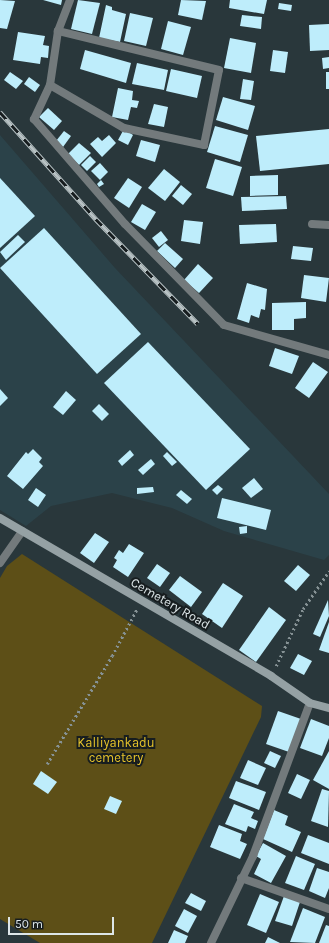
<!DOCTYPE html>
<style>
body{margin:0}
#map{position:relative;width:329px;height:943px;overflow:hidden;background:#29373b;font-family:Karla,sans-serif}
div>[style]{position:absolute}
.built>*{inset:0;background:#2b4249}
.green>*{inset:0;background:#5d4f17}
.building>*{inset:0;background:#beedfb}
.path>*{height:2.5px;margin-top:-1.25px;transform-origin:0;background:repeating-linear-gradient(90deg,#869295 0 2px,transparent 0 5px)}
.minor>*{height:8px;margin:-4px;padding:0 4px;transform-origin:4px;border-radius:4px;background:#737a7c}
.secondary>*{height:8px;margin:-4px;padding:0 4px;transform-origin:4px;border-radius:4px;background:#95a1a4}
.rail>*{height:4.5px;margin-top:-2.25px;transform-origin:0;background:repeating-linear-gradient(90deg,#171d1f 0 9px,#b8c2c4 0 18px);box-sizing:border-box;border-block:1px solid #b8c2c4}
span{translate:-50% -50%;white-space:nowrap;text-align:center;line-height:1.15;-webkit-text-stroke:4px #171d1f;paint-order:stroke}
.street-label{font-size:13px;color:#dde6e8}
.park-label{font-size:13px;color:#e7c42b}
.scale{position:absolute;left:8px;top:917px;width:106px;height:18px;box-sizing:border-box;border:2px solid #dde6e8;border-top:0;padding-left:5px;font-size:12px;line-height:14px;white-space:nowrap;color:#dde6e8;-webkit-text-stroke:3px #171d1f;paint-order:stroke}
</style>
<div id="map">
<div class="built">
<i style="clip-path:polygon(0 135px,115px 268px,329px 494px,329px 555px,324px 560px,224px 531px,172px 508px,112px 493px,51px 506px,26px 526px,0 510px)"></i>
</div>
<div class="green">
<i style="clip-path:polygon(22px 554px,262px 706px,261px 717px,152px 943px,40px 943px,0 919px,0 578px,7px 566px)"></i>
</div>
<div class="building">
<i style="clip-path:polygon(0 0,15px 1px,7px 29px,0 28px)"></i>
<i style="clip-path:polygon(43px 0,62px 0,61px 5px)"></i>
<i style="clip-path:polygon(78px 0,100px 3px,92px 34px,71px 29px)"></i>
<i style="clip-path:polygon(181px 0,206px 1px,202px 20px,178px 15px)"></i>
<i style="clip-path:polygon(230px 0,267px 0,264px 14px,229px 8px)"></i>
<i style="clip-path:polygon(279px 3px,292px 5px,291px 11px,278px 9px)"></i>
<i style="clip-path:polygon(106px 5px,112px 7px,112px 10px,126px 14px,120px 42px,99px 38px)"></i>
<i style="clip-path:polygon(130px 13px,153px 18px,146px 46px,124px 41px)"></i>
<i style="clip-path:polygon(242px 15px,262px 17px,261px 29px,240px 26px)"></i>
<i style="clip-path:polygon(168px 21px,191px 27px,183px 55px,161px 49px)"></i>
<i style="clip-path:polygon(329px 24px,329px 50px,310px 51px,309px 25px)"></i>
<i style="clip-path:polygon(18px 32px,45px 36px,43px 45px,49px 46px,48px 58px,41px 57px,40px 64px,13px 60px)"></i>
<i style="clip-path:polygon(230px 38px,256px 43px,251px 73px,224px 68px)"></i>
<i style="clip-path:polygon(85px 50px,131px 63px,126px 83px,80px 69px)"></i>
<i style="clip-path:polygon(273px 50px,288px 52px,285px 73px,270px 71px)"></i>
<i style="clip-path:polygon(329px 57px,329px 68px,323px 69px,322px 58px)"></i>
<i style="clip-path:polygon(137px 63px,168px 70px,164px 90px,132px 84px)"></i>
<i style="clip-path:polygon(171px 69px,202px 76px,197px 98px,166px 91px)"></i>
<i style="clip-path:polygon(10px 72px,23px 81px,16px 89px,4px 80px)"></i>
<i style="clip-path:polygon(326px 72px,329px 72px,329px 89px,326px 89px)"></i>
<i style="clip-path:polygon(29px 77px,40px 85px,35px 92px,24px 84px)"></i>
<i style="clip-path:polygon(243px 79px,254px 81px,251px 100px,240px 99px)"></i>
<i style="clip-path:polygon(118px 88px,133px 91px,132px 100px,139px 101px,137px 108px,131px 107px,128px 120px,112px 117px)"></i>
<i style="clip-path:polygon(223px 97px,255px 106px,248px 130px,216px 120px)"></i>
<i style="clip-path:polygon(154px 104px,168px 107px,164px 127px,148px 124px)"></i>
<i style="clip-path:polygon(48px 108px,62px 121px,54px 130px,39px 117px)"></i>
<i style="clip-path:polygon(215px 126px,248px 135px,240px 162px,207px 152px)"></i>
<i style="clip-path:polygon(124px 129px,133px 135px,128px 145px,118px 140px)"></i>
<i style="clip-path:polygon(329px 129px,329px 164px,260px 171px,256px 136px)"></i>
<i style="clip-path:polygon(64px 131px,71px 136px,63px 147px,56px 141px)"></i>
<i style="clip-path:polygon(109px 135px,116px 143px,102px 157px,90px 144px,98px 137px,102px 141px)"></i>
<i style="clip-path:polygon(141px 140px,160px 145px,155px 162px,136px 156px)"></i>
<i style="clip-path:polygon(79px 143px,91px 153px,79px 165px,68px 154px)"></i>
<i style="clip-path:polygon(90px 156px,96px 162px,87px 171px,81px 165px)"></i>
<i style="clip-path:polygon(215px 159px,242px 167px,233px 196px,206px 188px)"></i>
<i style="clip-path:polygon(100px 163px,108px 172px,100px 180px,91px 171px)"></i>
<i style="clip-path:polygon(164px 169px,180px 182px,165px 201px,148px 188px)"></i>
<i style="clip-path:polygon(278px 175px,278px 195px,250px 196px,250px 176px)"></i>
<i style="clip-path:polygon(0 178px,35px 216px,0 248px)"></i>
<i style="clip-path:polygon(128px 178px,142px 187px,129px 208px,114px 198px)"></i>
<i style="clip-path:polygon(101px 180px,104px 184px,99px 187px,97px 184px)"></i>
<i style="clip-path:polygon(181px 185px,192px 194px,183px 205px,172px 196px)"></i>
<i style="clip-path:polygon(286px 196px,287px 209px,242px 211px,241px 197px)"></i>
<i style="clip-path:polygon(142px 204px,156px 212px,145px 230px,131px 222px)"></i>
<i style="clip-path:polygon(184px 220px,203px 222px,200px 244px,181px 241px)"></i>
<i style="clip-path:polygon(276px 224px,277px 242px,240px 244px,239px 225px)"></i>
<i style="clip-path:polygon(44px 228px,141px 334px,97px 374px,0 268px)"></i>
<i style="clip-path:polygon(161px 231px,168px 240px,159px 247px,152px 238px)"></i>
<i style="clip-path:polygon(18px 235px,25px 242px,6px 260px,0 252px)"></i>
<i style="clip-path:polygon(165px 243px,183px 259px,175px 268px,157px 251px)"></i>
<i style="clip-path:polygon(293px 246px,313px 248px,311px 261px,291px 259px)"></i>
<i style="clip-path:polygon(198px 264px,213px 278px,199px 293px,184px 280px)"></i>
<i style="clip-path:polygon(304px 275px,329px 278px,326px 302px,301px 298px)"></i>
<i style="clip-path:polygon(247px 283px,267px 289px,265px 310px,261px 309px,259px 318px,251px 315px,249px 323px,237px 319px)"></i>
<i style="clip-path:polygon(306px 302px,306px 318px,294px 319px,294px 330px,272px 330px,272px 303px)"></i>
<i style="clip-path:polygon(148px 342px,250px 449px,206px 490px,104px 383px)"></i>
<i style="clip-path:polygon(275px 348px,299px 356px,292px 374px,269px 366px)"></i>
<i style="clip-path:polygon(313px 362px,328px 372px,309px 398px,295px 388px)"></i>
<i style="clip-path:polygon(0 389px,8px 398px,0 406px)"></i>
<i style="clip-path:polygon(66px 391px,76px 400px,63px 415px,53px 407px)"></i>
<i style="clip-path:polygon(99px 404px,109px 414px,102px 421px,92px 411px)"></i>
<i style="clip-path:polygon(33px 449px,42px 458px,39px 462px,43px 466px,23px 489px,7px 476px,26px 452px,28px 454px)"></i>
<i style="clip-path:polygon(130px 450px,134px 455px,122px 466px,118px 461px)"></i>
<i style="clip-path:polygon(167px 452px,177px 462px,172px 466px,163px 456px)"></i>
<i style="clip-path:polygon(151px 459px,155px 464px,143px 475px,138px 470px)"></i>
<i style="clip-path:polygon(254px 478px,263px 489px,251px 498px,242px 488px)"></i>
<i style="clip-path:polygon(218px 485px,223px 489px,217px 495px,212px 490px)"></i>
<i style="clip-path:polygon(153px 487px,154px 492px,137px 494px,137px 488px)"></i>
<i style="clip-path:polygon(36px 488px,46px 495px,38px 507px,28px 500px)"></i>
<i style="clip-path:polygon(181px 490px,192px 499px,187px 504px,176px 495px)"></i>
<i style="clip-path:polygon(222px 498px,271px 510px,266px 530px,217px 518px)"></i>
<i style="clip-path:polygon(247px 526px,247px 533px,240px 534px,239px 527px)"></i>
<i style="clip-path:polygon(95px 533px,109px 542px,94px 563px,80px 553px)"></i>
<i style="clip-path:polygon(129px 544px,144px 553px,128px 577px,113px 567px,117px 560px,114px 558px,119px 550px,123px 553px)"></i>
<i style="clip-path:polygon(157px 564px,170px 573px,160px 587px,147px 578px)"></i>
<i style="clip-path:polygon(298px 565px,310px 575px,296px 591px,284px 581px)"></i>
<i style="clip-path:polygon(180px 576px,202px 592px,191px 607px,169px 590px)"></i>
<i style="clip-path:polygon(223px 583px,243px 596px,222px 628px,202px 614px)"></i>
<i style="clip-path:polygon(328px 600px,329px 616px,320px 637px,313px 634px)"></i>
<i style="clip-path:polygon(269px 607px,286px 620px,256px 662px,239px 650px)"></i>
<i style="clip-path:polygon(329px 622px,329px 653px,319px 650px)"></i>
<i style="clip-path:polygon(298px 654px,312px 661px,304px 675px,290px 668px)"></i>
<i style="clip-path:polygon(278px 711px,301px 719px,289px 752px,266px 744px)"></i>
<i style="clip-path:polygon(311px 719px,329px 726px,329px 738px,322px 756px,300px 748px)"></i>
<i style="clip-path:polygon(270px 751px,281px 756px,275px 768px,264px 763px)"></i>
<i style="clip-path:polygon(329px 751px,329px 789px,313px 780px)"></i>
<i style="clip-path:polygon(248px 760px,266px 768px,258px 785px,240px 778px)"></i>
<i style="clip-path:polygon(41px 771px,57px 782px,48px 794px,33px 784px)"></i>
<i style="clip-path:polygon(297px 774px,310px 780px,301px 799px,288px 793px)"></i>
<i style="clip-path:polygon(236px 781px,266px 792px,259px 810px,229px 798px)"></i>
<i style="clip-path:polygon(322px 789px,329px 791px,328px 827px,311px 821px)"></i>
<i style="clip-path:polygon(110px 796px,122px 801px,116px 814px,104px 809px)"></i>
<i style="clip-path:polygon(234px 804px,254px 812px,251px 818px,258px 821px,255px 829px,248px 826px,246px 832px,225px 824px)"></i>
<i style="clip-path:polygon(274px 810px,288px 816px,285px 825px,301px 832px,292px 852px,263px 839px)"></i>
<i style="clip-path:polygon(219px 825px,242px 834px,240px 841px,247px 844px,240px 859px,210px 847px)"></i>
<i style="clip-path:polygon(308px 835px,329px 843px,329px 864px,301px 853px)"></i>
<i style="clip-path:polygon(263px 843px,286px 856px,271px 883px,254px 874px,261px 859px,256px 856px)"></i>
<i style="clip-path:polygon(296px 856px,315px 864px,304px 890px,285px 883px)"></i>
<i style="clip-path:polygon(317px 868px,329px 872px,329px 888px,325px 898px,309px 891px)"></i>
<i style="clip-path:polygon(191px 893px,206px 901px,201px 911px,185px 903px)"></i>
<i style="clip-path:polygon(260px 894px,279px 902px,266px 933px,247px 925px)"></i>
<i style="clip-path:polygon(284px 896px,300px 902px,292px 926px,275px 921px)"></i>
<i style="clip-path:polygon(303px 908px,325px 917px,315px 943px,290px 942px)"></i>
<i style="clip-path:polygon(184px 909px,197px 916px,188px 933px,175px 926px)"></i>
<i style="clip-path:polygon(326px 925px,329px 926px,329px 943px,319px 943px)"></i>
<i style="clip-path:polygon(174px 930px,188px 936px,185px 943px,168px 943px)"></i>
<i style="clip-path:polygon(268px 937px,280px 943px,265px 943px)"></i>
</div>
<div class="path">
<i style="left:276px;top:666px;width:63px;rotate:-64.7deg"></i>
<i style="left:303px;top:609px;width:46px;rotate:-55.6deg"></i>
<i style="left:47px;top:764px;width:126px;rotate:-59deg"></i>
<i style="left:112px;top:656px;width:53px;rotate:-62deg"></i>
</div>
<div class="minor">
<i style="left:70px;top:0;width:33px;rotate:111deg"></i>
<i style="left:58px;top:31px;width:55px;rotate:98.4deg"></i>
<i style="left:50px;top:85px;width:38px;rotate:115deg"></i>
<i style="left:34px;top:119px;width:139px;rotate:49.1deg"></i>
<i style="left:125px;top:224px;width:141px;rotate:45.6deg"></i>
<i style="left:224px;top:325px;width:109px;rotate:15.9deg"></i>
<i style="left:50px;top:85px;width:86px;rotate:30.2deg"></i>
<i style="left:124px;top:128px;width:82px;rotate:12deg"></i>
<i style="left:204px;top:145px;width:76px;rotate:-78.7deg"></i>
<i style="left:219px;top:70px;width:166px;rotate:-166.4deg"></i>
<i style="left:312px;top:224px;width:17px;rotate:3deg"></i>
<i style="left:0;top:563px;width:39px;rotate:-55deg"></i>
<i style="left:241px;top:878px;width:93px;rotate:19.4deg"></i>
<i style="left:211px;top:943px;width:97px;rotate:-64.2deg"></i>
<i style="left:253px;top:856px;width:163px;rotate:-69.6deg"></i>
</div>
<div class="secondary">
<i style="left:0;top:518px;width:314px;rotate:30.2deg"></i>
<i style="left:271px;top:676px;width:47px;rotate:34.7deg"></i>
<i style="left:310px;top:703px;width:20px;rotate:15deg"></i>
</div>
<div class="rail">
<i style="left:0;top:112px;width:144px;rotate:48.1deg"></i>
<i style="left:96px;top:219px;width:146px;rotate:45.8deg"></i>
</div>
<div class="street-label">
<span style="left:170px;top:604px;rotate:30deg">Cemetery Road</span>
</div>
<div class="park-label">
<span style="left:116px;top:751px">Kalliyankadu<br>cemetery</span>
</div>
<div class="scale">50 m</div>
</div>
